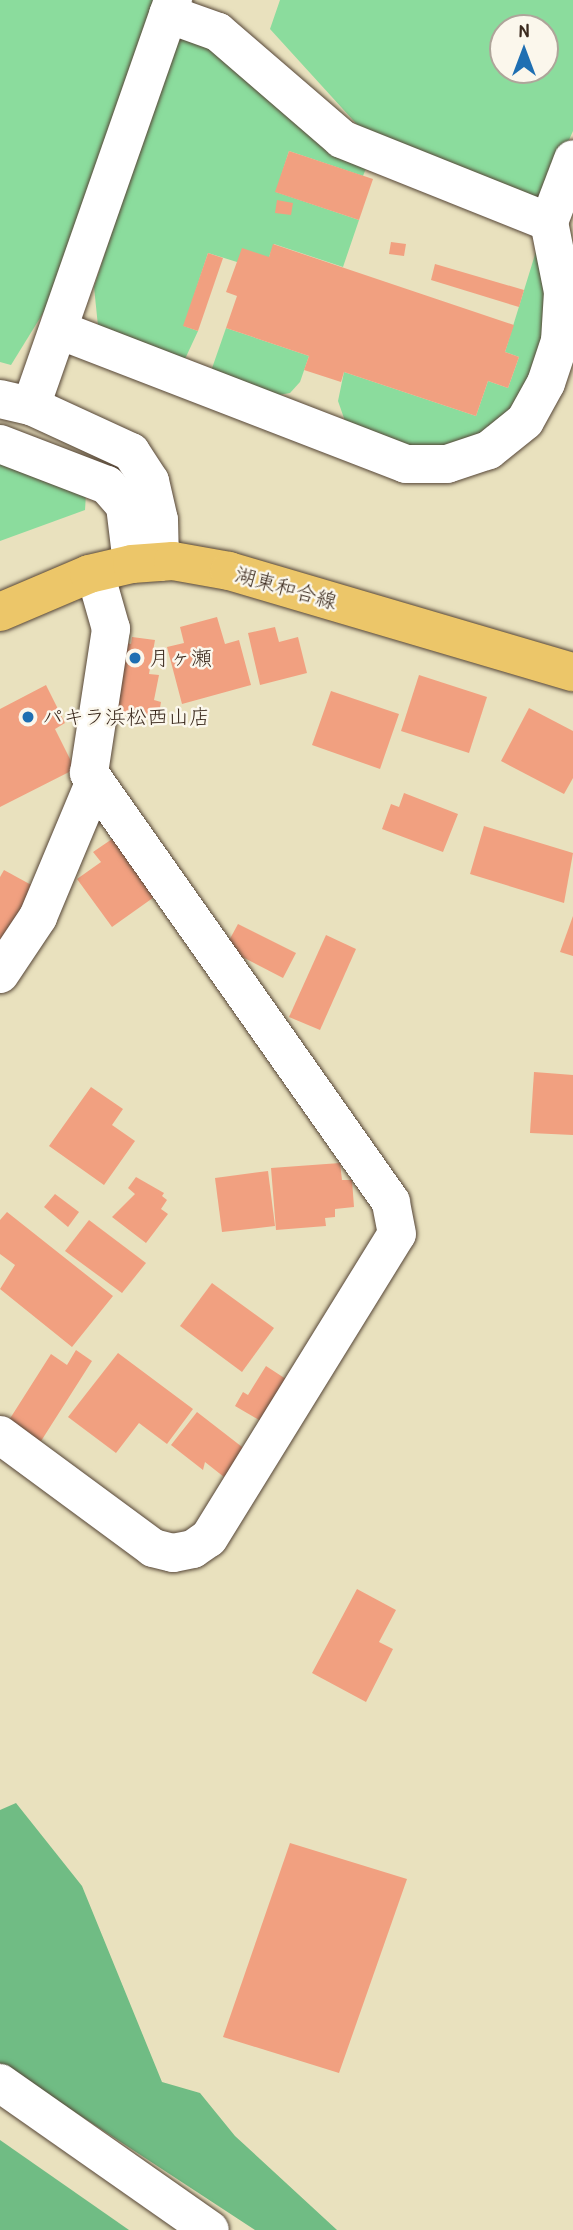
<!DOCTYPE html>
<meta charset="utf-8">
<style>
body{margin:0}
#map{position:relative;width:573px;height:2230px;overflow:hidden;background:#e9e1be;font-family:"Patrick Hand","Klee One",sans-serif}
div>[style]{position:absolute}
.green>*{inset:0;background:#8bdc9d}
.forest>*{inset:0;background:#70bc84}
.building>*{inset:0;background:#f1a080}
.roads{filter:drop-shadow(0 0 2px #554536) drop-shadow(0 0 2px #554536)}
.minor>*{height:38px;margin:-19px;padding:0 19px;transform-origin:19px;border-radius:19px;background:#fff}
.major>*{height:38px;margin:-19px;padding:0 19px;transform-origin:19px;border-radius:19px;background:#ecc669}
.dots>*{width:19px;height:19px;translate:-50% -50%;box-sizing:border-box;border:4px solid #fbf7ec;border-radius:50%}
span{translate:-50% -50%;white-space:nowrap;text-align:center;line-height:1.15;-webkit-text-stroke:5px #fbf7ec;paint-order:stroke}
.street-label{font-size:21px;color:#3b2a1e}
.poi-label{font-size:21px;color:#3b2a1e}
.left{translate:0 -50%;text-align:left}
.north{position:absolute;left:489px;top:14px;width:70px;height:70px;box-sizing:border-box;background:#fbf7ec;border:2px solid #aea59a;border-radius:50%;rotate:0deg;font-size:19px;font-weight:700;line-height:28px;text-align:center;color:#3b2a1e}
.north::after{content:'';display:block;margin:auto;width:24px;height:32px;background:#1f6fb2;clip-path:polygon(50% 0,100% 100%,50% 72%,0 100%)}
</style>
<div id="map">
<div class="green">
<i style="clip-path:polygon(0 0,158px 0,53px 297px,11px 365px,0 362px)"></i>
<i style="clip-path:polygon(evenodd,280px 0,573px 0,573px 131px,543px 198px,529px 198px,362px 130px,270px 29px,280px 0,503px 28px,545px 28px,545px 70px,503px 70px,503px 28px)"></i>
<i style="clip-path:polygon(176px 37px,241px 57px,370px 158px,363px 176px,289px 151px,276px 192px,359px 220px,343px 267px,274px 244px,269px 257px,237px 262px,208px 253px,184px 326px,198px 331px,185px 359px,98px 326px,94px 287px)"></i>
<i style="clip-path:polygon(537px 248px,544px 258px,544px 328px,534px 372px,513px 408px,465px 445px,406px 446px,345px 421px,338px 401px,344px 372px,476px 416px,488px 381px,508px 388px,519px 357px,505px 352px)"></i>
<i style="clip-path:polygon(226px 328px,309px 356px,300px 382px,290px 393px,279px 395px,210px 374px)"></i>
<i style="clip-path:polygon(0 461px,86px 493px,85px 510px,0 541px)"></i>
</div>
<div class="forest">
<i style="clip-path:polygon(16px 1803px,82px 1886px,162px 2082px,200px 2093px,235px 2136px,337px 2230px,255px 2230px,0 2063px,0 1810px)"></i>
<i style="clip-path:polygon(0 2140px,129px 2230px,0 2230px)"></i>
</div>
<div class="building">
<i style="clip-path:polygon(289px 151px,373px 179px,359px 220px,275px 192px)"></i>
<i style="clip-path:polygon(277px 200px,293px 203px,291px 215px,275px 213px)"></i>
<i style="clip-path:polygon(391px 242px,406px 244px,404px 256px,389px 254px)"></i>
<i style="clip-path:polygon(273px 244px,514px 325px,505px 352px,519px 357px,508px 388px,488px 381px,476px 416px,344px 372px,341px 382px,304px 370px,309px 356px,226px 328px,237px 296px,226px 292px,242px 248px,269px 257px)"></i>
<i style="clip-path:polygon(208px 253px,223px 258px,198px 331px,183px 326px)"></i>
<i style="clip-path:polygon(435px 264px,524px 290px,519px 307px,431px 280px)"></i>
<i style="clip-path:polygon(217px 617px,225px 644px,239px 640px,251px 685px,182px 704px,167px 647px,184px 643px,180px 627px)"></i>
<i style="clip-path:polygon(275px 627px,279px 642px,298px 637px,307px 673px,260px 685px,248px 633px)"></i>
<i style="clip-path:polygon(132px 637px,155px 640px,149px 674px,159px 675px,154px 700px,161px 702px,158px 720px,108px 711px,120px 642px,131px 644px)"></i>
<i style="clip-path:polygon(419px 675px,487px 697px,469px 753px,401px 731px)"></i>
<i style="clip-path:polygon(46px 685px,65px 723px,55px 729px,75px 769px,0 807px,0 709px)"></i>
<i style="clip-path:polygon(331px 691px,399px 714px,380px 769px,312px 745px)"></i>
<i style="clip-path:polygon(529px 708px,573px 731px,573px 778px,564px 794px,501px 761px)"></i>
<i style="clip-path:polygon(404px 793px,458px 814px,443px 852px,382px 829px,391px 804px,399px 807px)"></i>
<i style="clip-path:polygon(484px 826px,573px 853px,564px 903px,470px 874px)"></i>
<i style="clip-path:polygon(115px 837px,157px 895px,112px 927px,77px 879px,101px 862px,93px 852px)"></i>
<i style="clip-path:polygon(4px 870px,35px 887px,0 951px,0 877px)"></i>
<i style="clip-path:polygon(573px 916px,573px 956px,560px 952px)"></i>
<i style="clip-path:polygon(238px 924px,296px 953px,283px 978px,225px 948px)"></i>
<i style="clip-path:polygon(326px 935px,356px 949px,320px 1030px,289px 1017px)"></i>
<i style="clip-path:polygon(534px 1072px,573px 1075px,573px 1135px,530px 1133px)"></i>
<i style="clip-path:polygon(91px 1087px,123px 1109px,112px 1125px,135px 1141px,104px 1185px,49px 1146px)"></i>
<i style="clip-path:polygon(340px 1163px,342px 1180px,352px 1180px,354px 1207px,335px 1209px,335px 1217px,325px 1218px,326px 1226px,276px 1230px,271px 1168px)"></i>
<i style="clip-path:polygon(268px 1171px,275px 1226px,222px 1232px,215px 1178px)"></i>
<i style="clip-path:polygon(136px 1177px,164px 1193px,162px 1196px,167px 1200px,161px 1209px,168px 1214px,146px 1243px,112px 1217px,135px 1194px,128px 1188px)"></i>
<i style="clip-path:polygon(55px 1194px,79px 1212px,68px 1227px,44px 1207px)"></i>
<i style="clip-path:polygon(7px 1212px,113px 1296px,72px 1347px,0 1289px,15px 1265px,0 1254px,0 1220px)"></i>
<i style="clip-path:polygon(89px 1220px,146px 1263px,122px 1293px,65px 1251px)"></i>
<i style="clip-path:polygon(212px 1283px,274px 1328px,242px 1372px,180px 1326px)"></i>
<i style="clip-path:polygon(76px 1350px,92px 1361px,36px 1449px,4px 1428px,51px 1354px,67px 1365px)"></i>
<i style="clip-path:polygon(118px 1353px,193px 1409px,167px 1444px,139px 1423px,116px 1453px,68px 1417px)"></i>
<i style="clip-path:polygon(266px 1366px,292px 1383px,266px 1424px,235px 1406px,243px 1392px,248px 1395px)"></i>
<i style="clip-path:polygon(197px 1412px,246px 1450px,224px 1477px,205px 1462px,203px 1470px,171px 1445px)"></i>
<i style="clip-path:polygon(357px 1589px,396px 1610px,379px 1642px,393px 1649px,366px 1702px,312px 1673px)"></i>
<i style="clip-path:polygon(290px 1843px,407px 1879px,339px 2073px,223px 2037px)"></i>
</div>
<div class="roads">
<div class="minor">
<i style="left:549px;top:222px;width:67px;rotate:-69.1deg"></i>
<i style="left:59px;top:330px;width:372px;rotate:21.1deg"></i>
<i style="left:406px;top:464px;width:41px"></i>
<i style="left:447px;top:464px;width:44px;rotate:-18.4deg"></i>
<i style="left:489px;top:450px;width:46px;rotate:-38.9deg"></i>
<i style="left:525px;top:421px;width:43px;rotate:-61.1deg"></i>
<i style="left:546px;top:383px;width:44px;rotate:-71.6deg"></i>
<i style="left:560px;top:341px;width:49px;rotate:-86.5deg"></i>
<i style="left:563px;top:292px;width:71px;rotate:-101.3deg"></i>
<i style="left:549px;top:222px;width:223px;rotate:-158.2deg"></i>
<i style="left:342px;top:139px;width:164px;rotate:-139.2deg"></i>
<i style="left:218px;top:32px;width:53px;rotate:-160.2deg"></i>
<i style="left:0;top:399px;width:32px;rotate:13deg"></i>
<i style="left:31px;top:406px;width:110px;rotate:24.7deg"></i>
<i style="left:131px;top:452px;width:35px;rotate:57deg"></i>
<i style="left:150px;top:481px;width:40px;rotate:77deg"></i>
<i style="left:159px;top:520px;width:42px;rotate:88.6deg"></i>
<i style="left:31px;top:406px;width:430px;rotate:-70.7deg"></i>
<i style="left:0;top:444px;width:115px;rotate:21deg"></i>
<i style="left:107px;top:485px;width:28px;rotate:49deg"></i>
<i style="left:125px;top:506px;width:58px;rotate:83.1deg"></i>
<i style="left:0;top:974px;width:69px;rotate:-56.3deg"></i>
<i style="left:38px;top:917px;width:145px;rotate:-67.3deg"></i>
<i style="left:0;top:1435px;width:190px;rotate:36.4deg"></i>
<i style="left:153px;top:1548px;width:21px;rotate:14deg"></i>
<i style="left:173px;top:1553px;width:20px;rotate:-11deg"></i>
<i style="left:193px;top:1549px;width:19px;rotate:-35deg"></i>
<i style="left:209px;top:1538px;width:357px;rotate:-58.3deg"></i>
<i style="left:397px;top:1234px;width:33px;rotate:-101deg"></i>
<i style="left:391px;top:1202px;width:525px;rotate:-125.14deg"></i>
<i style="left:89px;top:773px;width:146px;rotate:-81.3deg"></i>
<i style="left:111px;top:629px;width:58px;rotate:-105.9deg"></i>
<i style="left:0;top:2083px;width:256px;rotate:35deg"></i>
</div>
<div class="major">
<i style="left:0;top:612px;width:97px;rotate:-23.1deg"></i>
<i style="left:89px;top:574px;width:44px;rotate:-13.1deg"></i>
<i style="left:132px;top:564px;width:41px;rotate:-4.2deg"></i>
<i style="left:173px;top:561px;width:57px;rotate:10.1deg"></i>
<i style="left:229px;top:571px;width:359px;rotate:16.4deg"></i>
</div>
</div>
<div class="dots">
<i style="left:135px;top:658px;background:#1f6fb2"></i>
<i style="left:28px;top:717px;background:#1f6fb2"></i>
</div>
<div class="street-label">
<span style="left:286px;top:588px;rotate:16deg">湖東和合線</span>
</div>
<div class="poi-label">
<span class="left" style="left:149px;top:658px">月ヶ瀬</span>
<span class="left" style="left:42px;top:717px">パキラ浜松西山店</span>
</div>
<div class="north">N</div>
</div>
